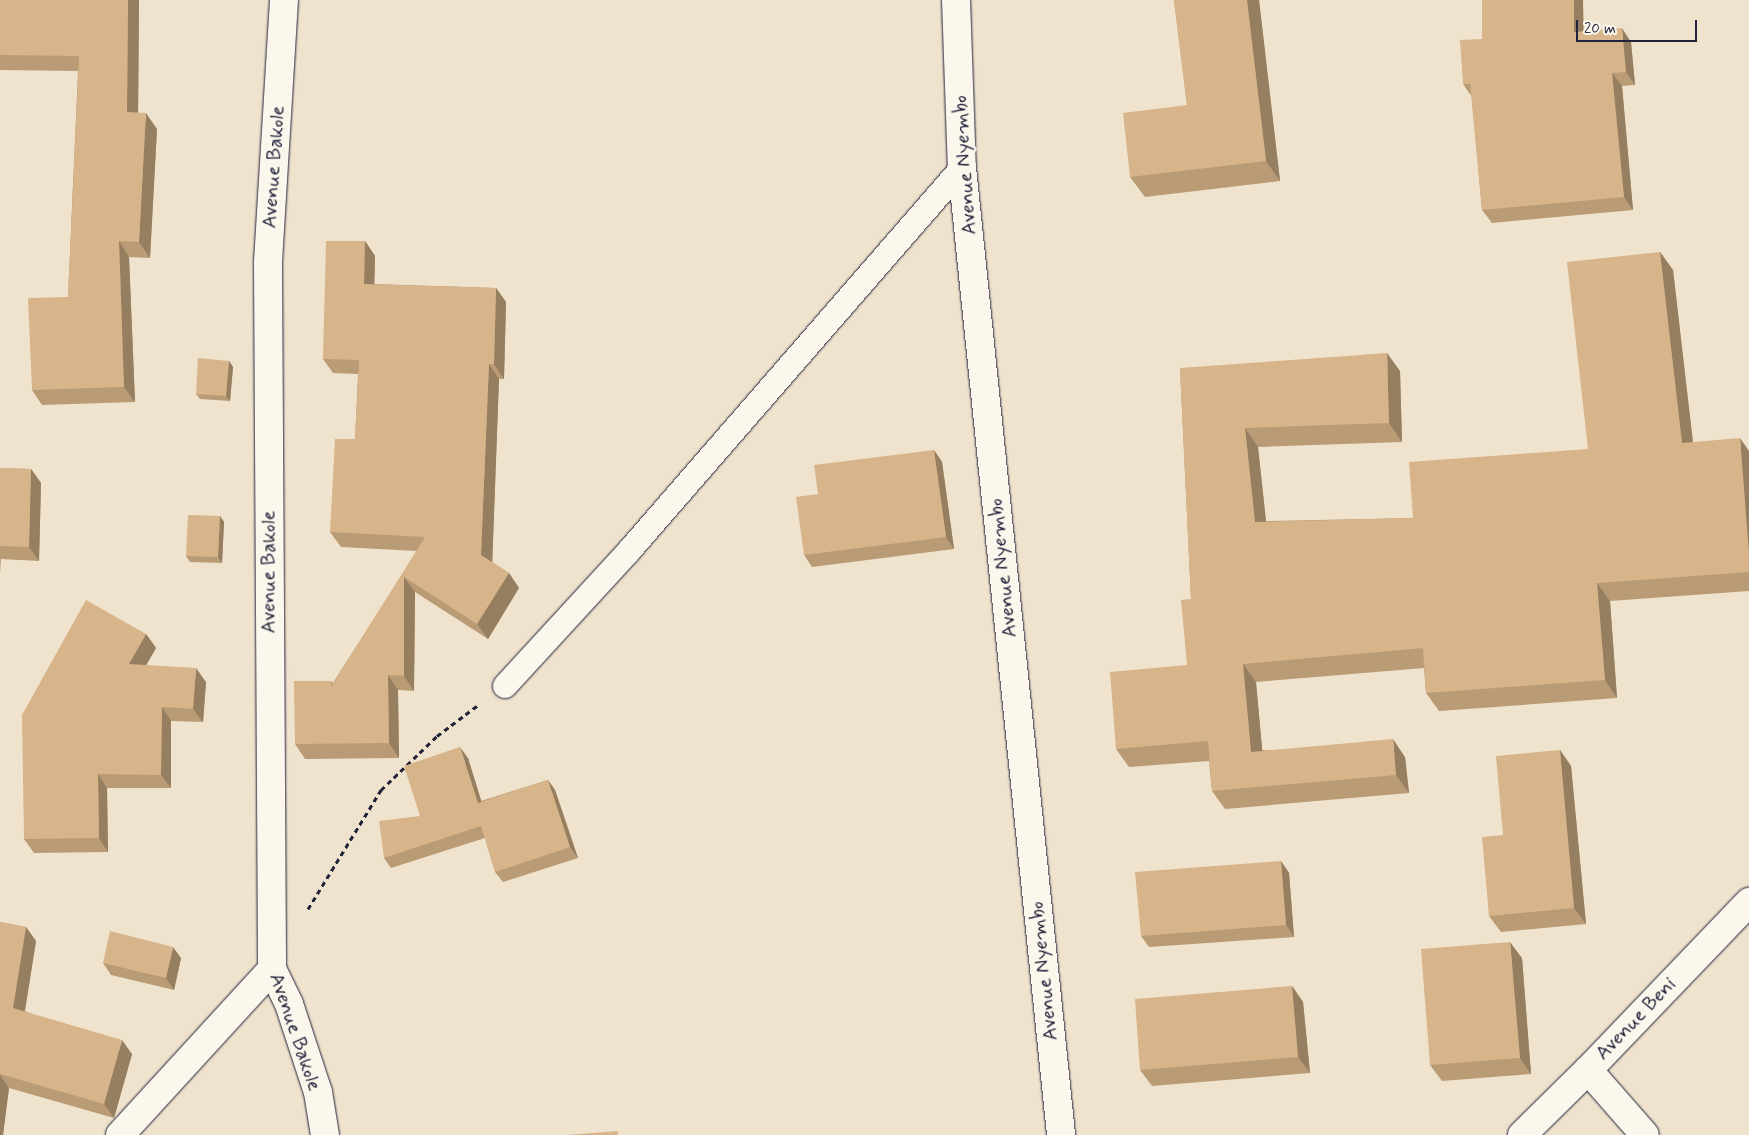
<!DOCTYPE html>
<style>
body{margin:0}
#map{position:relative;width:1749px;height:1135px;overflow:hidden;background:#f0e3ce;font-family:Mynerve,sans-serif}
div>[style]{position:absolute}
.path>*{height:3px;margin-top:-1.5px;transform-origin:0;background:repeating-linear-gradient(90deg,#22223b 0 5px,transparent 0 9px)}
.roads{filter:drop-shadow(0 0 1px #22223b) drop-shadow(0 0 1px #22223b)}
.lane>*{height:24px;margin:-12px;padding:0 12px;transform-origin:12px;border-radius:12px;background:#fbf7ec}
.street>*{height:28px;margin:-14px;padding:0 14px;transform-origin:14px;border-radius:14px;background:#fbf7ec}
.wall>*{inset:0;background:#b99b76}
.shaded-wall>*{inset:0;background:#967e60}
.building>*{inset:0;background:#d7b489}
span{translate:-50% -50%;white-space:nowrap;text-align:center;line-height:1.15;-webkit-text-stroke:5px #fbf7ec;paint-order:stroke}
.street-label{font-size:20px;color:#22223b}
.scale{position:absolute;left:1576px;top:20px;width:121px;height:22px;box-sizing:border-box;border:2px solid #22223b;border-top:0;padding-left:6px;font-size:15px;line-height:18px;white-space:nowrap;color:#22223b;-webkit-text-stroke:4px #fbf7ec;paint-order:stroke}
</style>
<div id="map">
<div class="path">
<i style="left:308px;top:909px;width:140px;rotate:-58.5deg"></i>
<i style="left:381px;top:790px;width:78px;rotate:-44deg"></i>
<i style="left:437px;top:736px;width:51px;rotate:-37.1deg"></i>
</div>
<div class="roads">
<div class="lane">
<i style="left:505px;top:686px;width:183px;rotate:-47.4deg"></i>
<i style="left:629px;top:551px;width:508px;rotate:-48.99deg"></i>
</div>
<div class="street">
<i style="left:284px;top:0;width:264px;rotate:93.5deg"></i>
<i style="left:268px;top:264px;width:705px;rotate:89.67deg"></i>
<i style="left:272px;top:969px;width:39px;rotate:64deg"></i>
<i style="left:289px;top:1004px;width:93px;rotate:71.8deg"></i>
<i style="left:318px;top:1092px;width:44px;rotate:80.8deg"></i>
<i style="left:956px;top:0;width:168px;rotate:88deg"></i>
<i style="left:962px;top:168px;width:972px;rotate:84.15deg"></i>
<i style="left:1588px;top:1070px;width:86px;rotate:48.8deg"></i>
<i style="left:120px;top:1135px;width:225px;rotate:-47.5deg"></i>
<i style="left:1522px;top:1135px;width:93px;rotate:-44.6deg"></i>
<i style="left:1588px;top:1070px;width:233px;rotate:-46.2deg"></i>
</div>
</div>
<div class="wall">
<i style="clip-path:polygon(0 0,139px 0,138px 113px,157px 129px,150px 258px,129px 257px,135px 402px,42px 405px,32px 390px,68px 297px,78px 71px,0 70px)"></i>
<i style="clip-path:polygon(1174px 0,1259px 0,1280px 181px,1145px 197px,1130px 177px,1187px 105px)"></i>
<i style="clip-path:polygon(1482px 0,1583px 0,1583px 31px,1631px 42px,1635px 85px,1622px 86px,1633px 210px,1492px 223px,1482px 210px,1472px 97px,1463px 84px,1482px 39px)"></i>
<i style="clip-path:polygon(365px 241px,375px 256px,374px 284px,496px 288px,506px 302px,504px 379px,499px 379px,492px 562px,509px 573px,519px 588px,488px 639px,415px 592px,414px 691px,398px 690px,399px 758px,305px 759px,295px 744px,331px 681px,333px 683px,417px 551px,341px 547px,330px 532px,355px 439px,358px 374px,333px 373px,323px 359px)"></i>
<i style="clip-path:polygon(1660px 252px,1673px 270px,1693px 442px,1749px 451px,1749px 591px,1610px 601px,1617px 698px,1439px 711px,1426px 693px,1424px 668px,1256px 682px,1262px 750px,1405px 757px,1409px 793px,1225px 809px,1212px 791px,1209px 761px,1129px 767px,1116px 749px,1187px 665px,1191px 599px,1180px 368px,1400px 371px,1402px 442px,1258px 447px,1266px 521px,1413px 518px,1588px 449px)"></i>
<i style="clip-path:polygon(229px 361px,233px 367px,230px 401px,200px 399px,196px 394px)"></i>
<i style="clip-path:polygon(934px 450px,942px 462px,954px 549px,812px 567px,804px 555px,818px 494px)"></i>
<i style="clip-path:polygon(0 468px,31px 469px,41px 483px,39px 561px,1px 559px,0 574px)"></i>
<i style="clip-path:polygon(220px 516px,224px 522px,222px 563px,190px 562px,186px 556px)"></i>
<i style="clip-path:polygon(146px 634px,156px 648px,146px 665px,206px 682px,203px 722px,171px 721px,171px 788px,107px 788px,108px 852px,34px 853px,24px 839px)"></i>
<i style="clip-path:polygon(1560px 750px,1571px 766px,1586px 924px,1501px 932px,1489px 916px,1503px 835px)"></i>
<i style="clip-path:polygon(468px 758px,481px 801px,548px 780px,555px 790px,578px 858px,503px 882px,495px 872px,485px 838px,391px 868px,384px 858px,420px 816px)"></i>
<i style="clip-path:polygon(1281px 861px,1289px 873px,1294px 937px,1149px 947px,1141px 936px)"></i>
<i style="clip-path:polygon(0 922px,26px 927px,36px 941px,25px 1011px,132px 1054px,114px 1118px,9px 1088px,3px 1135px,0 1135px)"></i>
<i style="clip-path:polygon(181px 958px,174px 990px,111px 975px,103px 963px)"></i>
<i style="clip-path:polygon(1522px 958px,1531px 1074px,1442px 1081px,1430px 1065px)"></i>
<i style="clip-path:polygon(1292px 986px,1303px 1002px,1310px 1073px,1152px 1086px,1140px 1070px)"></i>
</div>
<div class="shaded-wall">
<i style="clip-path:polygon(128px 0,139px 0,138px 128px,127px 112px)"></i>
<i style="clip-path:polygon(1247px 0,1259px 0,1280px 181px,1266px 161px)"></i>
<i style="clip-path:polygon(1574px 0,1583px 0,1584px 45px,1574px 32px)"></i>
<i style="clip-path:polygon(1622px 28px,1631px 42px,1635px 85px,1626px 72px)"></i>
<i style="clip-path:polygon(1612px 73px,1622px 86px,1633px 210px,1624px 197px)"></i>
<i style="clip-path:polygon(146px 113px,157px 129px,150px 258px,139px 242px)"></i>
<i style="clip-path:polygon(119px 241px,129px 257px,135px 402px,124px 387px)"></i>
<i style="clip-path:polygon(365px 241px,375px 256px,374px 298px,364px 284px)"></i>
<i style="clip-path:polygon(1660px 252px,1673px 270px,1695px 461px,1682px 443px)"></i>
<i style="clip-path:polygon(496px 288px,506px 302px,504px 379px,494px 364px)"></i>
<i style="clip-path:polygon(1387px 353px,1400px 371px,1402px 442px,1389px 423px)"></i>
<i style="clip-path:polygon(229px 361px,233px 367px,230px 401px,226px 396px)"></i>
<i style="clip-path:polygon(489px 364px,499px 379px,492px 570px,481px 555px)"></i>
<i style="clip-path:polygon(1245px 428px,1258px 447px,1268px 540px,1255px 522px)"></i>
<i style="clip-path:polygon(1740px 438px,1749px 451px,1749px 554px)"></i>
<i style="clip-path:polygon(934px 450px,942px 462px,954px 549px,946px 537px)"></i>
<i style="clip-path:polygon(31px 469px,41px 483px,39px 561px,29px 547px)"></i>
<i style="clip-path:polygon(220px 516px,224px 522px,222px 563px,218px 557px)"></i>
<i style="clip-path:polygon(509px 573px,519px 588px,488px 639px,477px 624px)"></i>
<i style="clip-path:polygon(404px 577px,415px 592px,414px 691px,404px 676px)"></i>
<i style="clip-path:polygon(1597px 583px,1610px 601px,1617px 698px,1605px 680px)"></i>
<i style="clip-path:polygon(146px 634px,156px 648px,139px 678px,129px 664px)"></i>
<i style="clip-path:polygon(1243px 664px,1256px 682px,1264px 770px,1251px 752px)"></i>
<i style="clip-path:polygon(196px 668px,206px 682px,203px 722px,193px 709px)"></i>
<i style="clip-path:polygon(388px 675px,398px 690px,399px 758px,389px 743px)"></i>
<i style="clip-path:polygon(162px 707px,171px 721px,171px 788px,161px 775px)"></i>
<i style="clip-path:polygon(1393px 739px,1405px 757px,1409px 793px,1396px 775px)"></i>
<i style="clip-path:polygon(460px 747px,468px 758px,485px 813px,478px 803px)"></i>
<i style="clip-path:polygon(1560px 750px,1571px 766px,1586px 924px,1574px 908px)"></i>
<i style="clip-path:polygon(98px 774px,107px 788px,108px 852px,99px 838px)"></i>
<i style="clip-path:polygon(548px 780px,555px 790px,578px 858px,570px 847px)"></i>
<i style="clip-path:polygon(1281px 861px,1289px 873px,1294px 937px,1286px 925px)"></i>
<i style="clip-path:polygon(26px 927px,36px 941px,23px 1022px,13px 1008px)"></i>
<i style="clip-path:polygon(1510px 942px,1522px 958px,1531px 1074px,1520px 1058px)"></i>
<i style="clip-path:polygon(173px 947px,181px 958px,174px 990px,166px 978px)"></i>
<i style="clip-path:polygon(1292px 986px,1303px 1002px,1310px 1073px,1298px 1057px)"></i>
<i style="clip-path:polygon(122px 1040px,132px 1054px,114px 1118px,104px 1104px)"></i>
<i style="clip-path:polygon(0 1075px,9px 1088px,3px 1135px,0 1135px)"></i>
</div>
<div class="building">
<i style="clip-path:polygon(0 0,128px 0,127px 112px,146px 113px,139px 242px,119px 241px,124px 387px,32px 390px,28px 298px,68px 297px,79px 56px,0 55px)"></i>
<i style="clip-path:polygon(1174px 0,1247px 0,1266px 161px,1130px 177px,1123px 113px,1187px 105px)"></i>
<i style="clip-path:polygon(1482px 0,1574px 0,1574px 32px,1622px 28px,1626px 72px,1612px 73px,1624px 197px,1482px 210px,1470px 84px,1463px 84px,1460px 40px,1482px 39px)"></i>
<i style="clip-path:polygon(326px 241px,365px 241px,364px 284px,496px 288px,494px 364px,489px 364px,481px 555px,509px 573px,477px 624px,404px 577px,404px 676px,388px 675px,389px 743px,295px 744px,294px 681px,331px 681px,331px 687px,425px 537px,330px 532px,335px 439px,355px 439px,359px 360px,323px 359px)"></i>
<i style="clip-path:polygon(1660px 252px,1682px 443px,1740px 438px,1749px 554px,1749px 572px,1597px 583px,1605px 680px,1426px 693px,1423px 648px,1243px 664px,1251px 752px,1393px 739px,1396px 775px,1212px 791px,1208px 741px,1116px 749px,1110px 672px,1187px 665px,1181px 600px,1191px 599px,1180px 368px,1387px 353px,1389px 423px,1245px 428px,1255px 522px,1413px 518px,1409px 462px,1588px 449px,1567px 262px)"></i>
<i style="clip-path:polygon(198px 358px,229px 361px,226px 396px,196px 394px)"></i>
<i style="clip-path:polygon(934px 450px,946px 537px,804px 555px,796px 497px,818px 494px,814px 465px)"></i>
<i style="clip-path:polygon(0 468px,31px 469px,29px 547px,0 546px)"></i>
<i style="clip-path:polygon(188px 515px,220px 516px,218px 557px,186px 556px)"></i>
<i style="clip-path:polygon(86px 600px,146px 634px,129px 664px,196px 668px,193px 709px,162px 707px,161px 775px,98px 774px,99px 838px,24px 839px,22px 715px)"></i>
<i style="clip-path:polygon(460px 747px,478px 803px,548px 780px,570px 847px,495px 872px,481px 826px,384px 858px,379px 821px,420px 816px,404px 766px)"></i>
<i style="clip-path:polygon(1560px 750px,1574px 908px,1489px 916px,1482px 837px,1503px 835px,1496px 756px)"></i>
<i style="clip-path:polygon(1281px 861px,1286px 925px,1141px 936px,1135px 872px)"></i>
<i style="clip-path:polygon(0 922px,26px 927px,13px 1008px,122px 1040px,104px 1104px,0 1074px)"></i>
<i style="clip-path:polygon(110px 931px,173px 947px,166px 978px,103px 963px)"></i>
<i style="clip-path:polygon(1510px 942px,1520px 1058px,1430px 1065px,1421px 949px)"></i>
<i style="clip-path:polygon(1292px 986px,1298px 1057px,1140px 1070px,1135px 999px)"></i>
<i style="clip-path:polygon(618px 1131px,618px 1135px,567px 1135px)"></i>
</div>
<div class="street-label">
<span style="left:965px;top:165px;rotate:-94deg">Avenue Nyembo</span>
<span style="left:274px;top:167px;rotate:-86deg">Avenue Bakole</span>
<span style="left:1003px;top:568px;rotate:-96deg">Avenue Nyembo</span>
<span style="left:269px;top:572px;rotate:-90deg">Avenue Bakole</span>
<span style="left:1044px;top:971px;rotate:-96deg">Avenue Nyembo</span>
<span style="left:1636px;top:1019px;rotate:-46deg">Avenue Beni</span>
<span style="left:295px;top:1032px;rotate:71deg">Avenue Bakole</span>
</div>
<div class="scale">20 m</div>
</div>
